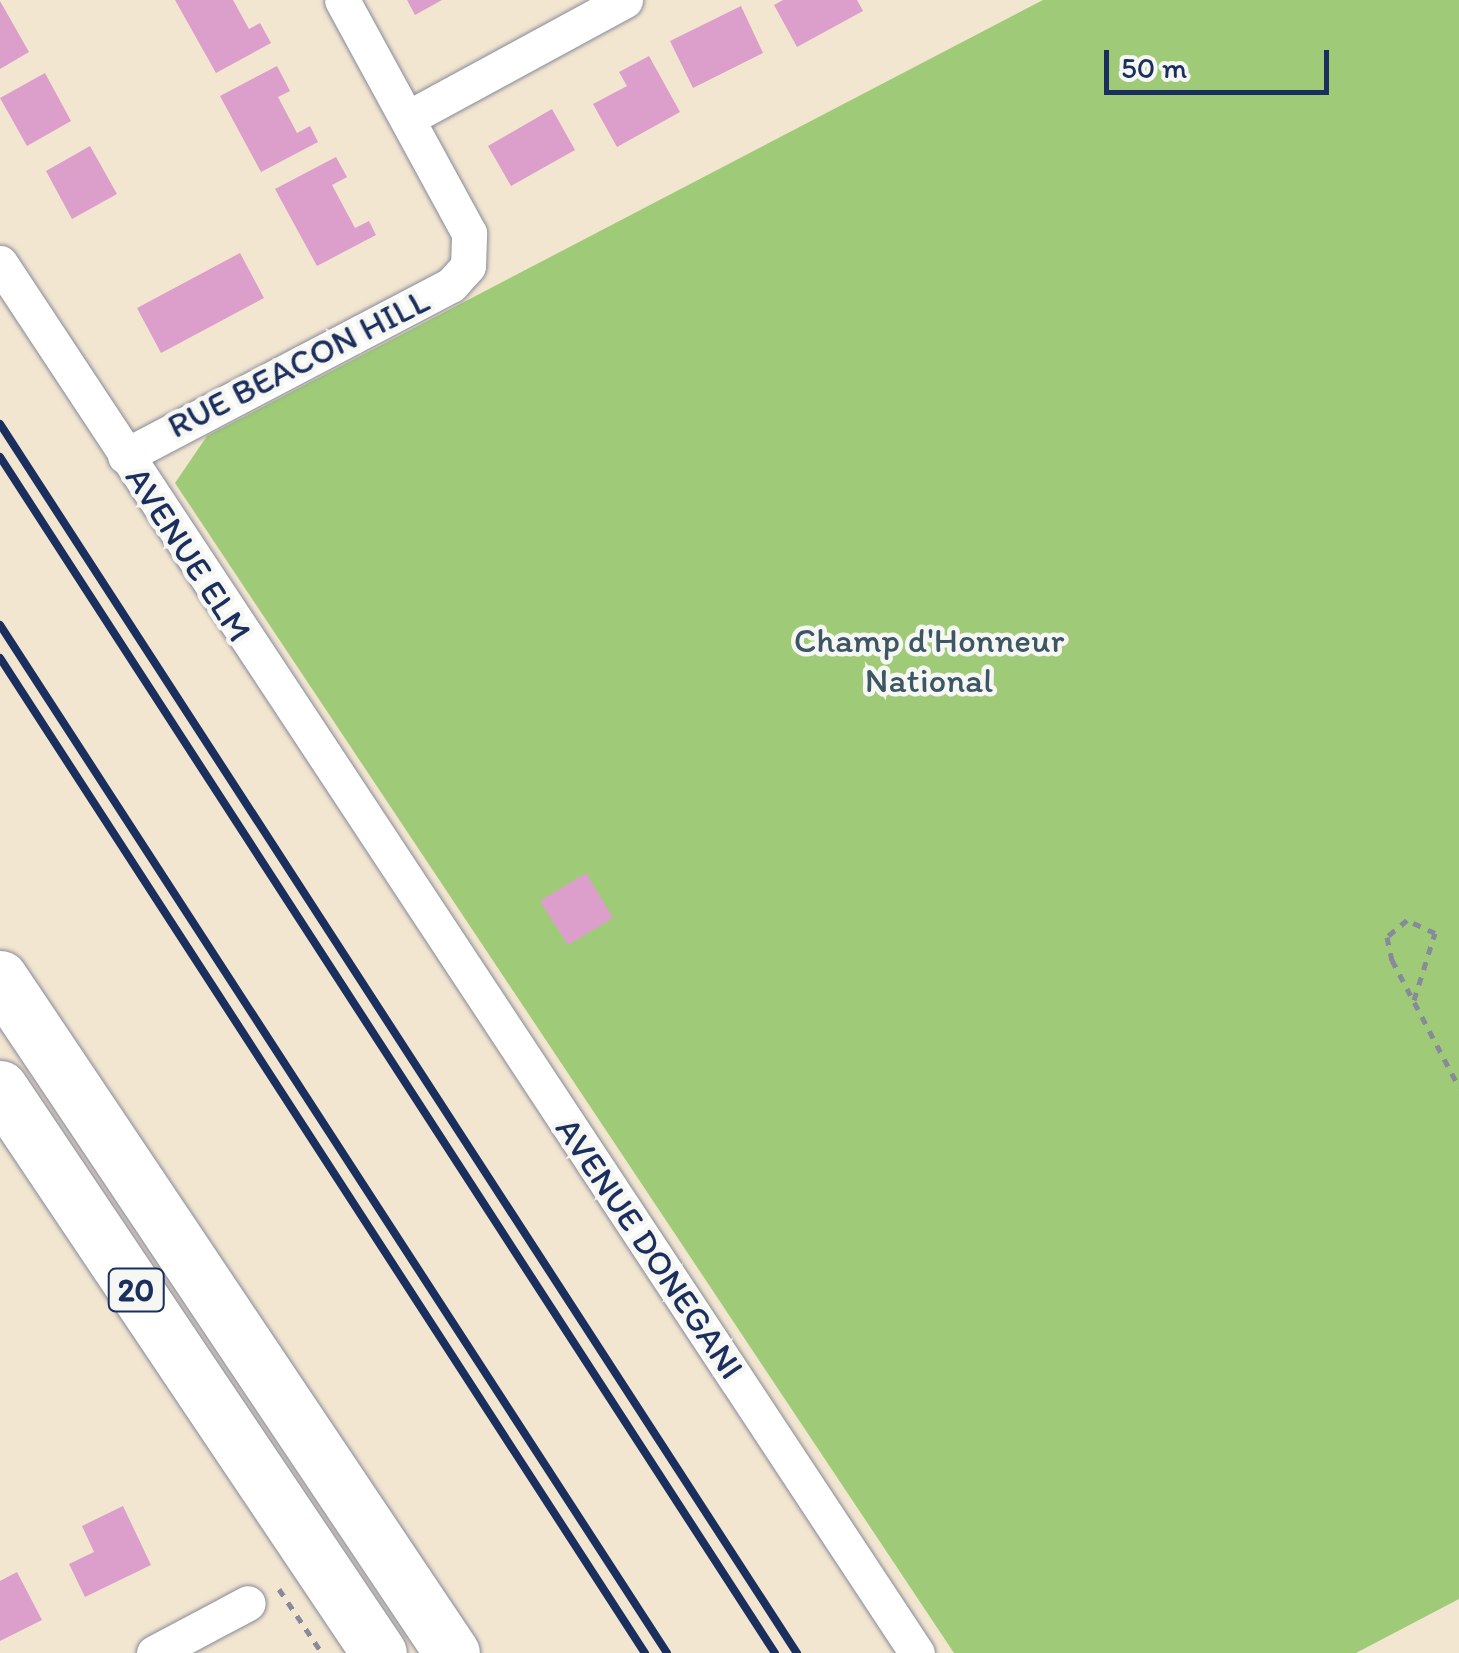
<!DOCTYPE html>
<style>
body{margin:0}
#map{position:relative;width:1459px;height:1653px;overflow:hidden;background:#f3e6d1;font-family:Itim,sans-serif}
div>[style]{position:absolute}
.green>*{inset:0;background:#9fcb78}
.building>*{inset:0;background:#dc9ecb}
.path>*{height:5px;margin-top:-2.5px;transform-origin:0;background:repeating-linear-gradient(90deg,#878a98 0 8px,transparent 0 16px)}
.roads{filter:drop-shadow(0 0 2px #878a98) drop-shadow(0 0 2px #878a98)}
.street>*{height:35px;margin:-17.5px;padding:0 17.5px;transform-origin:17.5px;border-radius:17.5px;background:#fff}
.highway>*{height:55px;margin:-27.5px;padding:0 27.5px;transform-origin:27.5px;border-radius:27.5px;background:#fff}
.rail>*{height:8px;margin:-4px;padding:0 4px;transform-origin:4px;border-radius:4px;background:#1b2f5e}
span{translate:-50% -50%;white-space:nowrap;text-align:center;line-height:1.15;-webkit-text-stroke:9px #f6f6f2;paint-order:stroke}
.shield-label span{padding:2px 8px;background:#f6f6f2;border:2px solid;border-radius:8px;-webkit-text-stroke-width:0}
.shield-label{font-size:32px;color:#1b2f5e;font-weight:700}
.street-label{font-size:35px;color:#1b2f5e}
.park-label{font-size:35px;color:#3c5664}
.scale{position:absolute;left:1104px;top:50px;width:225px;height:45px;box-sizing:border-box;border:5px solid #1b2f5e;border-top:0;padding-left:12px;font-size:30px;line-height:35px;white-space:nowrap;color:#1b2f5e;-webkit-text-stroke:8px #f6f6f2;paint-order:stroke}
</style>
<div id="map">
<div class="green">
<i style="clip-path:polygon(1043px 0,1459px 0,1459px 1599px,1356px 1653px,954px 1653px,175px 483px,207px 436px)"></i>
</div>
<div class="building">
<i style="clip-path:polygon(175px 0,233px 0,249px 29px,260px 23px,271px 43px,216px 73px)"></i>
<i style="clip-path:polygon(407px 0,442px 0,415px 15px)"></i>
<i style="clip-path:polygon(783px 0,857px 0,863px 11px,797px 47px,774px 5px)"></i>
<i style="clip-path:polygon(0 1px,29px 52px,0 69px)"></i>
<i style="clip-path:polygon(741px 6px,763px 53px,693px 88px,670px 41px)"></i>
<i style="clip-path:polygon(649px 56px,680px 112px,617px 147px,593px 104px,627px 86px,619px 72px)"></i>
<i style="clip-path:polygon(277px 66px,290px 91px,278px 97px,297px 133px,310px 126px,318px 142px,261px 172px,220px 96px)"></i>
<i style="clip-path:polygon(45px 73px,71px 121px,27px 146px,0 98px)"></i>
<i style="clip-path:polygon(552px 109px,575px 150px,511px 186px,488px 146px)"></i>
<i style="clip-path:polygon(90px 146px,117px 194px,72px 219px,46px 171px)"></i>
<i style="clip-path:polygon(336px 157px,347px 177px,332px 185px,355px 228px,369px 221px,376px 235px,317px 266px,275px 189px)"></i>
<i style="clip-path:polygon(240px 253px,264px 298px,161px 353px,137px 308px)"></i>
<i style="clip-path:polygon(586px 873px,613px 918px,568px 945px,540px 901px)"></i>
<i style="clip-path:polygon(123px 1506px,151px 1565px,85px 1597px,69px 1564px,94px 1552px,82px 1526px)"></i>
<i style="clip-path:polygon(17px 1572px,42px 1620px,0 1641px,0 1581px)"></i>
</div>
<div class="path">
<i style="left:1414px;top:1000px;width:70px;rotate:-72.6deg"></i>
<i style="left:1435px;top:933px;width:31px;rotate:-155deg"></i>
<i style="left:1407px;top:920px;width:26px;rotate:140deg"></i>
<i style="left:1387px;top:937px;width:24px;rotate:78deg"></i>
<i style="left:1392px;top:960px;width:144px;rotate:62.2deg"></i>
<i style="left:279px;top:1589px;width:77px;rotate:56.1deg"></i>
</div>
<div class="roads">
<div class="street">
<i style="left:408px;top:118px;width:247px;rotate:-28.5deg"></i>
<i style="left:0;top:263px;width:1665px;rotate:56.59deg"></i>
<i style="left:125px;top:456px;width:368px;rotate:-27.7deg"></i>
<i style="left:451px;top:285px;width:25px;rotate:-48deg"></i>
<i style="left:468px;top:266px;width:33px;rotate:-88deg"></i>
<i style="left:469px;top:233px;width:265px;rotate:-118.6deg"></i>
<i style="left:154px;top:1653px;width:106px;rotate:-28deg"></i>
</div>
<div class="highway">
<i style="left:0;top:978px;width:812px;rotate:56.19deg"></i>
<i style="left:0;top:1088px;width:680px;rotate:56.15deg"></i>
</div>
</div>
<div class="rail">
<i style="left:0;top:424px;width:1465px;rotate:57.04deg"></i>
<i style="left:0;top:457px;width:1425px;rotate:57.06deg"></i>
<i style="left:0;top:625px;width:1225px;rotate:57.02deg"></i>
<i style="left:0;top:658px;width:1186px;rotate:57.05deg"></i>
</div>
<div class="shield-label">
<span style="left:136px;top:1290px">20</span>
</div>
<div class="street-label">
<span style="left:298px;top:363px;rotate:-27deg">RUE BEACON HILL</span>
<span style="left:189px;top:554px;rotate:57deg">AVENUE ELM</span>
<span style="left:650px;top:1248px;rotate:56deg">AVENUE DONEGANI</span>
</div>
<div class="park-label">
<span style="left:929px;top:660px">Champ d'Honneur<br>National</span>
</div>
<div class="scale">50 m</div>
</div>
